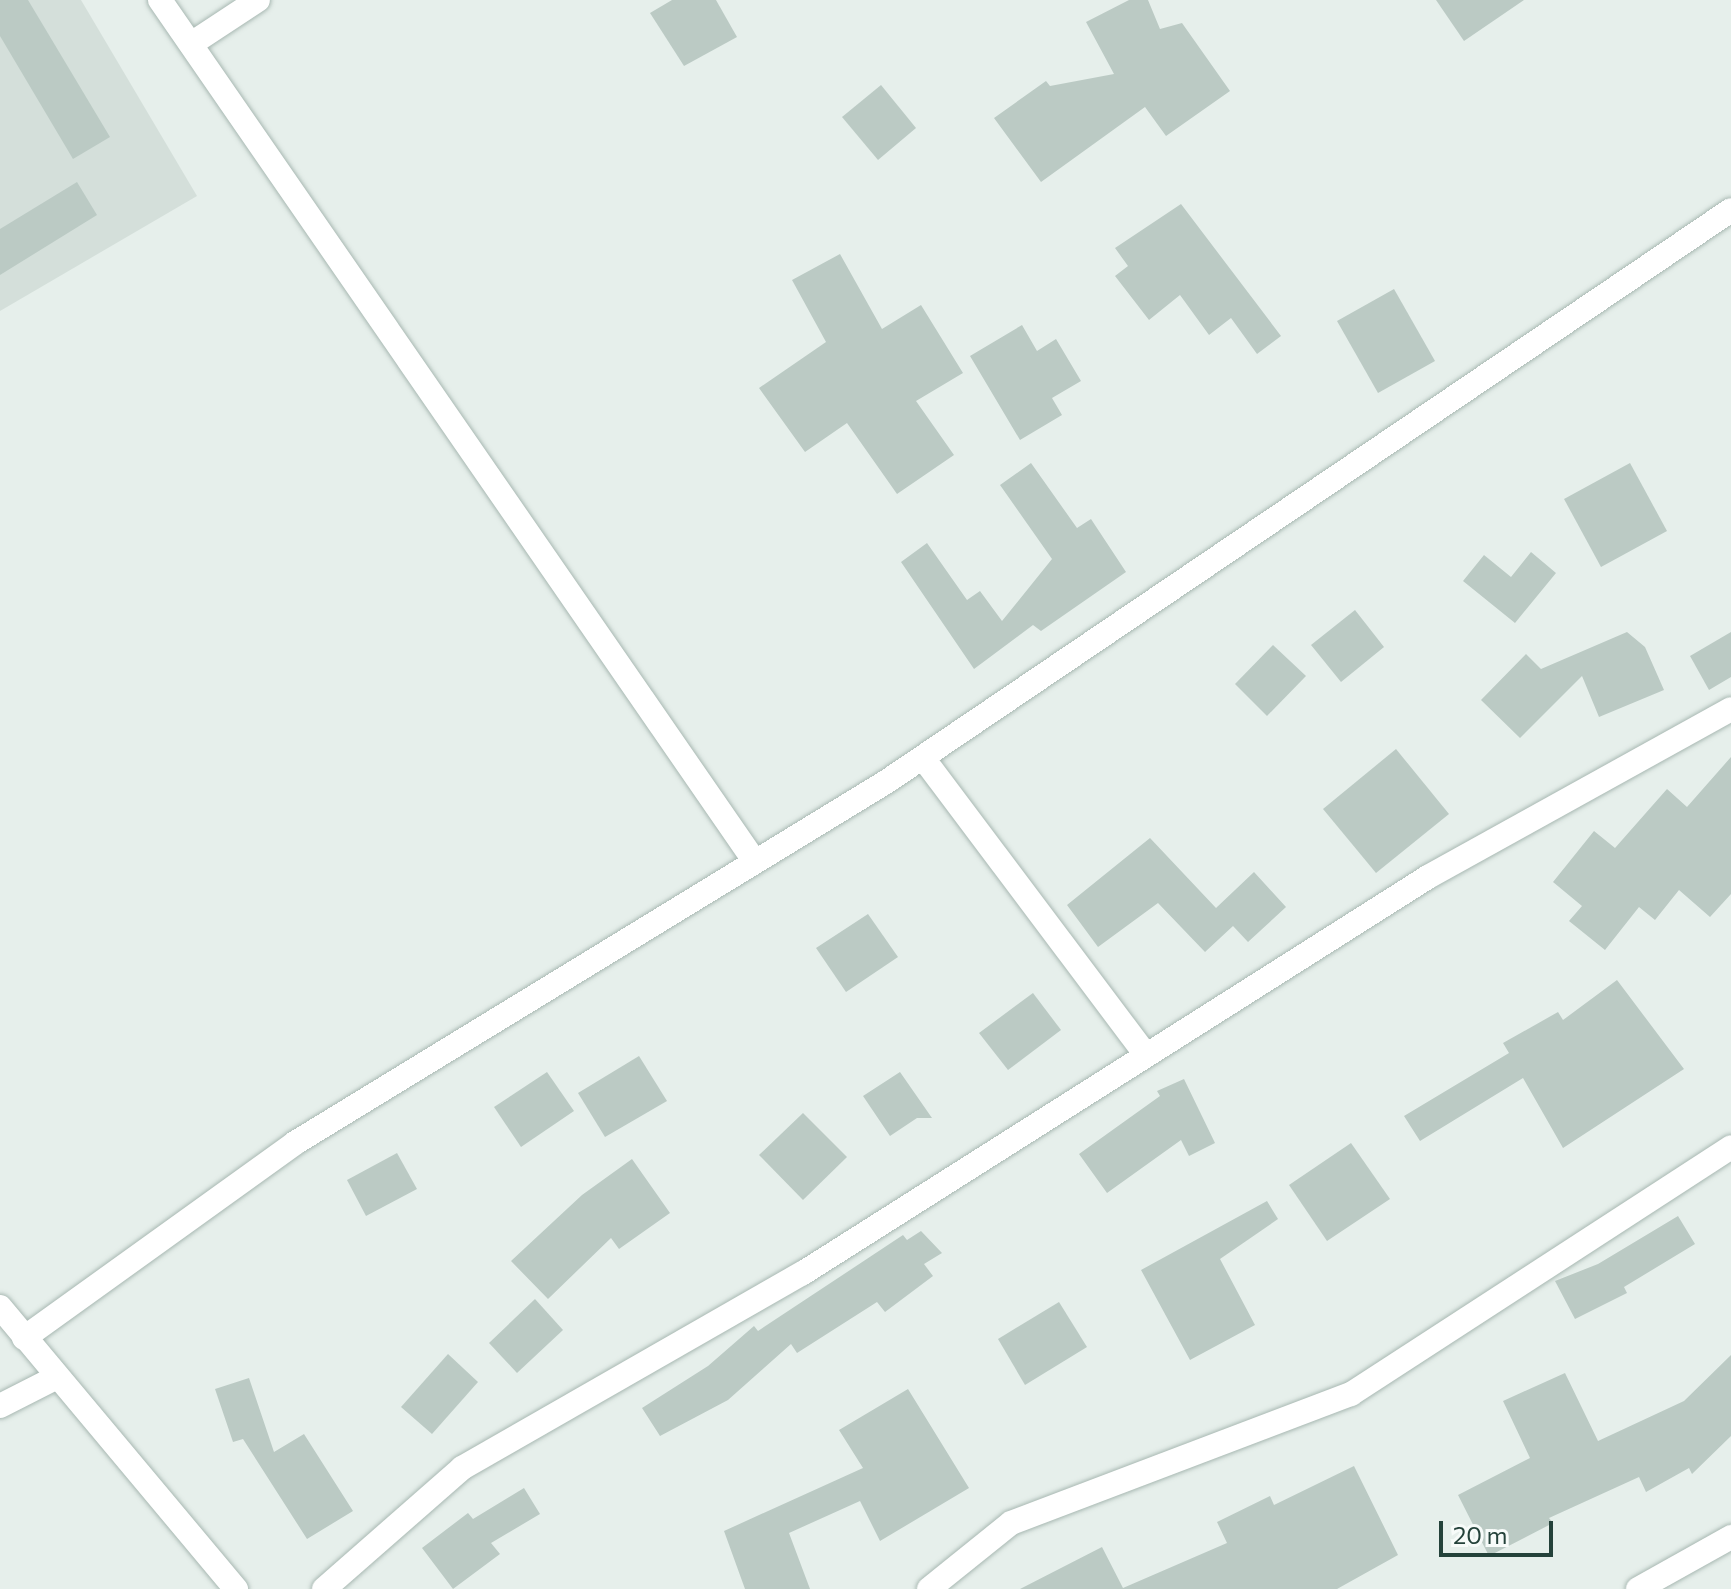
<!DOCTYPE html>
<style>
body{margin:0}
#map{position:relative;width:1731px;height:1589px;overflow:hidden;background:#e6efeb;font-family:Commissioner,sans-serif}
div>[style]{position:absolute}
.built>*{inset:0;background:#d4dfda}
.building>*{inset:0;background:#bbcac4}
.roads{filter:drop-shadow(0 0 2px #a8b8b2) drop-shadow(0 0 2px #a8b8b2)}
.minor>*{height:24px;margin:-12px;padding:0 12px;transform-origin:12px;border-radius:12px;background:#fff}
span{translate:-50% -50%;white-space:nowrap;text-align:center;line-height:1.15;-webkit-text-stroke:8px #f7fbf9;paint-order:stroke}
.scale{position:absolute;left:1439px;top:1521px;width:114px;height:36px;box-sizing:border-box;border:4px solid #24423a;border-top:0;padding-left:10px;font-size:24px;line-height:28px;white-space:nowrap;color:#24423a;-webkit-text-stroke:6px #f7fbf9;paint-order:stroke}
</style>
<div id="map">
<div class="built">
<i style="clip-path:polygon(0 0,81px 0,197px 196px,0 311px)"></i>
</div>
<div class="building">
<i style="clip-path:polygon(0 0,28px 0,110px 137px,73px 159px,0 36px)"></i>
<i style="clip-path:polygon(672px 0,716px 0,737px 37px,684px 66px,650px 13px)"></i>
<i style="clip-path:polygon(1129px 0,1148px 0,1160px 29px,1182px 23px,1230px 91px,1166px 136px,1145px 107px,1041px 182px,994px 118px,1046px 81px,1050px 86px,1114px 74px,1086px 22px)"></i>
<i style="clip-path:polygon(1436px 0,1524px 0,1464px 41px)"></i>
<i style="clip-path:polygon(881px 85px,916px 128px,878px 160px,842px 117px)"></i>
<i style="clip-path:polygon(77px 182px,97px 215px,0 275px,0 229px)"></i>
<i style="clip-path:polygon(1181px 204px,1281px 336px,1257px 354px,1231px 318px,1209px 335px,1180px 295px,1149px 320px,1115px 276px,1128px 266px,1115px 248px)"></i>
<i style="clip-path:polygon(840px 254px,882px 329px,921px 305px,963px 373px,916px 401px,954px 455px,897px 494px,847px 423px,805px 452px,759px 388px,826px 342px,792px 280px)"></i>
<i style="clip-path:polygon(1394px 289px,1435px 361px,1378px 393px,1337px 321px)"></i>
<i style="clip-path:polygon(1022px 325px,1037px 351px,1056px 339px,1081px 381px,1052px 398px,1062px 415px,1020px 440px,970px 356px)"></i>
<i style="clip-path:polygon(1031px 463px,1077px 528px,1091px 519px,1126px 572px,1041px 631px,1033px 625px,974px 669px,901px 562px,927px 543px,967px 600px,980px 591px,1002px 621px,1052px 559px,1000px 485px)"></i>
<i style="clip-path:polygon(1630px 463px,1667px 531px,1601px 567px,1564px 499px)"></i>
<i style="clip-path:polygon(1531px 552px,1556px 573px,1515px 623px,1463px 581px,1484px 555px,1511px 577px)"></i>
<i style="clip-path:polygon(1355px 610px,1384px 647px,1341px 682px,1311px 645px)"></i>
<i style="clip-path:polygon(1627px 632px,1645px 647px,1664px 690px,1599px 717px,1582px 676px,1520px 738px,1481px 700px,1526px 654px,1541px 669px)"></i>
<i style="clip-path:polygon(1731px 632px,1731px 677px,1709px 690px,1690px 656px)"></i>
<i style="clip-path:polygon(1273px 645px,1306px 676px,1267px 716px,1235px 684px)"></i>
<i style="clip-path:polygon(1396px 749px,1449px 814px,1376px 873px,1323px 809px)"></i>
<i style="clip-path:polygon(1731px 757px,1731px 894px,1710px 917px,1679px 890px,1655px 920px,1639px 907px,1605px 950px,1569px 921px,1582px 906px,1553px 882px,1594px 831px,1615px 848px,1667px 789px,1687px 807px)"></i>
<i style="clip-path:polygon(1150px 838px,1216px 908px,1254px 872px,1286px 907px,1248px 942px,1233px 926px,1205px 952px,1158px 903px,1098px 947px,1067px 905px)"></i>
<i style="clip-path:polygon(868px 914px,898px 957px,846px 992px,816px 948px)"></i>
<i style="clip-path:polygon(1617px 980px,1684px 1069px,1563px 1148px,1523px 1078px,1420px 1141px,1404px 1116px,1509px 1053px,1503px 1043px,1558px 1012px,1563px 1020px)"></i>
<i style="clip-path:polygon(1033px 993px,1061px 1030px,1008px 1070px,979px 1033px)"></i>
<i style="clip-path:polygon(639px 1056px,667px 1101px,605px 1137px,578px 1093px)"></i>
<i style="clip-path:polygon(547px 1072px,574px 1111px,521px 1147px,494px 1107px)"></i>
<i style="clip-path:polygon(900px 1072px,932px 1118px,917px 1118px,890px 1136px,863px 1096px)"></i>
<i style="clip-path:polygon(1184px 1079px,1215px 1143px,1189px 1156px,1181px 1140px,1107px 1193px,1079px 1154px,1160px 1096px,1157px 1091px)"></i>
<i style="clip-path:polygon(803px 1113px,847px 1157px,803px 1200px,759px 1155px)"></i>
<i style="clip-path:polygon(1351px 1143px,1390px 1199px,1327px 1241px,1289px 1185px)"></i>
<i style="clip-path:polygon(397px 1153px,417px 1189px,366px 1216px,347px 1180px)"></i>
<i style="clip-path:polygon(632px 1159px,670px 1213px,619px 1249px,611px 1238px,548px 1299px,511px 1261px,582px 1195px)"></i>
<i style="clip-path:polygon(1267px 1201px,1278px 1219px,1220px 1259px,1255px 1325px,1190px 1360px,1141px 1270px)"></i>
<i style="clip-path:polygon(1678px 1216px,1695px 1244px,1624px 1287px,1627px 1293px,1575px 1319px,1555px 1281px,1598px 1264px)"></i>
<i style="clip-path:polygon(921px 1231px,942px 1253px,924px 1264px,933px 1276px,885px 1312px,877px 1302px,797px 1353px,791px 1344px,728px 1400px,660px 1436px,642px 1408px,708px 1366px,754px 1326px,758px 1331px,903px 1235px,907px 1240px)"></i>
<i style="clip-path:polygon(535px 1299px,563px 1330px,517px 1373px,489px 1343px)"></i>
<i style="clip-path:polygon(1059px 1302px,1087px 1347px,1025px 1385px,998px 1339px)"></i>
<i style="clip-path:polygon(448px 1354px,478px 1382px,432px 1434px,401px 1407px)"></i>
<i style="clip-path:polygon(1731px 1355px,1731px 1436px,1692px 1474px,1689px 1468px,1646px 1492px,1639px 1477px,1549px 1518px,1553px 1523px,1489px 1556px,1458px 1495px,1530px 1458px,1503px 1401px,1565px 1373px,1598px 1441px,1684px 1401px)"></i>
<i style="clip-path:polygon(249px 1378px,274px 1452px,304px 1434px,353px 1511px,307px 1539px,243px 1439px,233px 1442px,215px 1389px)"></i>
<i style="clip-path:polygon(908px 1389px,969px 1488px,880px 1541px,860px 1501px,789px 1533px,810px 1589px,745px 1589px,724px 1531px,863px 1468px,839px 1430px)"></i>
<i style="clip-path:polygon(1354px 1466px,1398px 1555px,1337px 1589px,1020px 1589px,1102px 1547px,1123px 1588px,1227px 1543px,1217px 1522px,1270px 1496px,1274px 1505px)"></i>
<i style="clip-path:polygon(524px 1488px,540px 1514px,491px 1543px,500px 1554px,453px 1589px,422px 1548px,468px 1513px,473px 1519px)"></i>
</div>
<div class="roads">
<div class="minor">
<i style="left:160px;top:0;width:1047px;rotate:55.38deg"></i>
<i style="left:191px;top:44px;width:80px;rotate:-33.3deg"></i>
<i style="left:923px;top:758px;width:368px;rotate:53.1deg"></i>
<i style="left:0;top:1307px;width:368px;rotate:50.1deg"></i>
<i style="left:24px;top:1338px;width:334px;rotate:-35.7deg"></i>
<i style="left:295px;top:1143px;width:693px;rotate:-31.42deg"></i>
<i style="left:886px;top:782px;width:1020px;rotate:-34.09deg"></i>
<i style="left:0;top:1406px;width:64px;rotate:-27deg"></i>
<i style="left:324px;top:1589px;width:184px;rotate:-41.2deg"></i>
<i style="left:462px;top:1468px;width:393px;rotate:-29.8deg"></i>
<i style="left:803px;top:1273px;width:740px;rotate:-32.36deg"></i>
<i style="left:1428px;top:877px;width:346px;rotate:-29deg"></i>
<i style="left:929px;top:1589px;width:105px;rotate:-38.8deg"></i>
<i style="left:1011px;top:1523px;width:364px;rotate:-20.8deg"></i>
<i style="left:1351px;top:1394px;width:453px;rotate:-33deg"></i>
<i style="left:1638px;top:1589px;width:107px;rotate:-29.2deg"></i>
</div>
</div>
<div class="scale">20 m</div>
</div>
